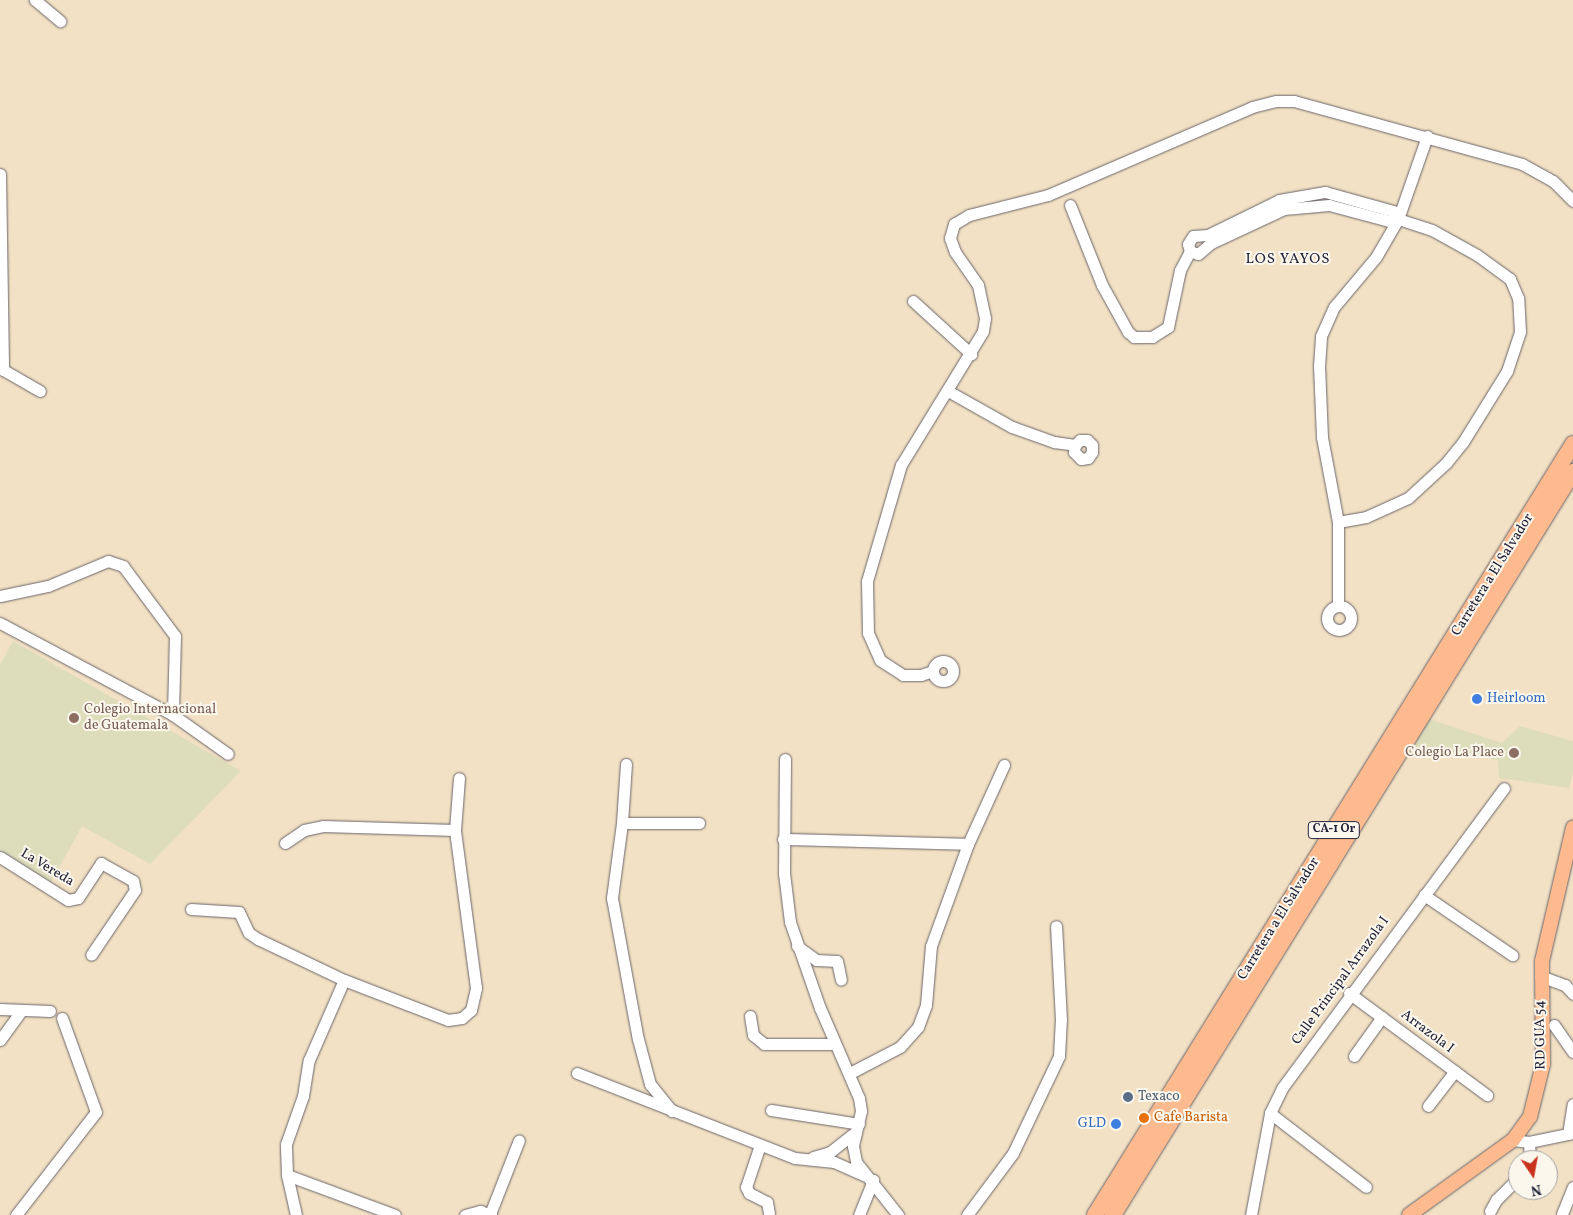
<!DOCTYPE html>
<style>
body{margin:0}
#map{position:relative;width:1573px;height:1215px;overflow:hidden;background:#f2e1c4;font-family:Vollkorn,serif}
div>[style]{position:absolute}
.built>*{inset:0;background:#ddddbc}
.roads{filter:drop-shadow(0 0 1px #6b656b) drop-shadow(0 0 1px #6b656b)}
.minor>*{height:11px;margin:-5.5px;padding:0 5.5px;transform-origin:5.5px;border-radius:5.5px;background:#fff}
.minor>.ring{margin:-5.5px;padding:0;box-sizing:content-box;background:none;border:11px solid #fff;border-radius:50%}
.major>*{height:14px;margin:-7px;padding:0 7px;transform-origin:7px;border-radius:7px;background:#fcba8e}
.highway>*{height:16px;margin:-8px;padding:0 8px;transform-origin:8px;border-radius:8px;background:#fcba8e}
.dots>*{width:14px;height:14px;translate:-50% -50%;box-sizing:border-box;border:2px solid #fbf7ec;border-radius:50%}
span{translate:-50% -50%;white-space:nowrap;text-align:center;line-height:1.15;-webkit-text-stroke:4px #fbf7ec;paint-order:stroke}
.shield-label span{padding:1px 4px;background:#fbf7ec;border:1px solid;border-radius:4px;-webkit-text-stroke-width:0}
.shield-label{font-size:12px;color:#22223b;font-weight:700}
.street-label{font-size:14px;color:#22223b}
.shop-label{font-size:14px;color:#366cbe}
.left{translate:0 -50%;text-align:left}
.right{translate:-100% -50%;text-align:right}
.education-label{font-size:14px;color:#785e54}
.service-label{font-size:14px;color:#4e5e75}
.food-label{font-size:14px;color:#c56008}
.neighbourhood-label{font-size:15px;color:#22223b;letter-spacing:1px}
.north{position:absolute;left:1508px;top:1150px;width:50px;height:50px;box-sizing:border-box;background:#fbf7ec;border:1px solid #a4a2a5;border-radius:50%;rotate:168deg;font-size:14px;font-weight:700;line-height:20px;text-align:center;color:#22223b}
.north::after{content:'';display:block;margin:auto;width:18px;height:22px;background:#c8321e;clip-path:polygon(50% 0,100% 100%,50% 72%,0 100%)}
</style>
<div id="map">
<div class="built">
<i style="clip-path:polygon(13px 641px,241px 771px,150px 864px,82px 826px,51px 882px,0 853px,0 665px)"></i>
<i style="clip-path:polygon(1429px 719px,1502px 743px,1520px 726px,1573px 741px,1573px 772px,1569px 788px,1499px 778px,1498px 760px,1411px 746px)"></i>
</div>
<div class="roads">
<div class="minor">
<i style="left:35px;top:0;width:33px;rotate:40deg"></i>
<i style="left:0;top:174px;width:196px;rotate:89.1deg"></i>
<i style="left:1070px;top:205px;width:86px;rotate:68.2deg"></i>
<i style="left:1102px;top:285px;width:54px;rotate:61deg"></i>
<i style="left:1128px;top:332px;width:8px;rotate:40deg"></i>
<i style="left:1134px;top:337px;width:18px"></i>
<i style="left:1152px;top:337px;width:19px;rotate:-32deg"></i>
<i style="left:1168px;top:327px;width:58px;rotate:-78.1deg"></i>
<i style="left:1180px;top:270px;width:21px;rotate:-62deg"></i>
<i style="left:913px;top:301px;width:79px;rotate:42.4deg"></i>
<i style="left:0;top:368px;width:46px;rotate:29.9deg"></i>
<i style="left:948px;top:391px;width:73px;rotate:29.4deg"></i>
<i style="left:1012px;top:427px;width:45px;rotate:19.7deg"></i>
<i style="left:1054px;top:442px;width:21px;rotate:8deg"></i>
<i style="left:1075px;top:445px;width:7px;rotate:-45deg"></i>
<i style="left:1080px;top:440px;width:7px"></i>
<i style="left:1087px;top:440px;width:7px;rotate:45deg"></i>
<i style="left:1092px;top:445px;width:7px;rotate:90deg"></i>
<i style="left:1092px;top:452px;width:7px;rotate:124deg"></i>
<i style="left:1088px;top:458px;width:7px;rotate:172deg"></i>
<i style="left:1081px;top:459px;width:10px;rotate:-135deg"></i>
<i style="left:1074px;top:452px;width:7px;rotate:-82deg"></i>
<i style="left:1338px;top:522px;width:28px;rotate:-10deg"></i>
<i style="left:1366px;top:517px;width:46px;rotate:-24.3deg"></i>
<i style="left:1408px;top:498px;width:52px;rotate:-42.6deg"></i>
<i style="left:1446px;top:463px;width:27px;rotate:-51deg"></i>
<i style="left:1463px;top:442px;width:84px;rotate:-58.2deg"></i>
<i style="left:1507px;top:371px;width:41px;rotate:-71.6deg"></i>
<i style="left:1520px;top:332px;width:34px;rotate:-93deg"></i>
<i style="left:1518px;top:298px;width:21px;rotate:-113deg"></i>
<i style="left:1510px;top:279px;width:41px;rotate:-144deg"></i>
<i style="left:1477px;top:255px;width:51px;rotate:-150.9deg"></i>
<i style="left:1432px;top:230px;width:36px;rotate:-162deg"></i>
<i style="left:1398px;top:219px;width:9px;rotate:167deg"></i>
<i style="left:1389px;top:221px;width:62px;rotate:-165.1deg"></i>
<i style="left:1329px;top:205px;width:45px;rotate:174.9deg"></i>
<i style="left:1284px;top:209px;width:81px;rotate:155deg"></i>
<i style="left:1211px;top:243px;width:17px;rotate:140deg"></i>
<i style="left:1198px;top:254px;width:9px;rotate:-159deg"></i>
<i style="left:1190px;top:251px;width:7px;rotate:-106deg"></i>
<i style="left:1188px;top:244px;width:9px;rotate:-58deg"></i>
<i style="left:1193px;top:236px;width:15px;rotate:-4deg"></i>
<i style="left:1208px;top:235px;width:79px;rotate:-26.2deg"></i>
<i style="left:1279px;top:200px;width:47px;rotate:-9.9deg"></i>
<i style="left:1325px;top:192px;width:71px;rotate:15.6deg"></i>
<i style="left:1393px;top:211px;width:9px;rotate:58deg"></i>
<i style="left:0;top:596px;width:49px;rotate:-11.8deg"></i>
<i style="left:48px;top:586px;width:65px;rotate:-22.6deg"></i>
<i style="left:108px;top:561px;width:16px;rotate:18deg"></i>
<i style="left:123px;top:566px;width:87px;rotate:53.4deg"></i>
<i style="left:175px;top:636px;width:79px;rotate:91.5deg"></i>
<i class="ring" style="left:1327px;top:606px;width:13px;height:13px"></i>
<i style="left:1338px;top:606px;width:84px;rotate:-90deg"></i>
<i style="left:1338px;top:522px;width:86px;rotate:-100.7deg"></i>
<i style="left:1322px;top:437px;width:71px;rotate:-92.4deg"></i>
<i style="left:1319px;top:366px;width:30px;rotate:-86deg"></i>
<i style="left:1321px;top:336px;width:32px;rotate:-66deg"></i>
<i style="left:1334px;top:307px;width:65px;rotate:-50deg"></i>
<i style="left:1376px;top:257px;width:44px;rotate:-59.9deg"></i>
<i style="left:1398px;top:219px;width:88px;rotate:-70.7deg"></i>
<i style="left:0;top:623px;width:196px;rotate:28deg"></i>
<i style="left:173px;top:715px;width:67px;rotate:35.3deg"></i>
<i class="ring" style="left:933px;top:661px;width:9px;height:9px"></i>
<i style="left:933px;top:671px;width:13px;rotate:162deg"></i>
<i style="left:921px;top:675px;width:18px;rotate:180deg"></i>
<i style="left:903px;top:675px;width:27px;rotate:-147deg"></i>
<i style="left:880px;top:660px;width:30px;rotate:-114deg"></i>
<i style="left:868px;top:633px;width:52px;rotate:-91.1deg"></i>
<i style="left:867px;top:581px;width:121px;rotate:-73.7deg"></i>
<i style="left:901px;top:465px;width:157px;rotate:-58.5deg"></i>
<i style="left:983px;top:331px;width:13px;rotate:-81deg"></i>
<i style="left:985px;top:318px;width:34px;rotate:-102deg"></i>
<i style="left:978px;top:285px;width:40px;rotate:-124.9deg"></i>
<i style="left:955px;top:252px;width:15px;rotate:-110deg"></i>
<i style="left:950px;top:238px;width:15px;rotate:-74deg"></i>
<i style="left:954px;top:224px;width:17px;rotate:-31deg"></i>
<i style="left:969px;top:215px;width:81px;rotate:-14.2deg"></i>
<i style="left:1048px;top:195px;width:222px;rotate:-23.3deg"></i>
<i style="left:1252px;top:107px;width:25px;rotate:-14deg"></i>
<i style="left:1276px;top:101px;width:18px"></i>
<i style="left:1294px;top:101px;width:237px;rotate:15.4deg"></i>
<i style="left:1522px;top:164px;width:35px;rotate:29deg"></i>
<i style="left:1553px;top:181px;width:28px;rotate:45deg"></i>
<i style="left:785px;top:759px;width:114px;rotate:90.5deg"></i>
<i style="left:784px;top:873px;width:49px;rotate:83deg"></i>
<i style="left:790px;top:922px;width:91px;rotate:70.8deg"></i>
<i style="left:820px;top:1008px;width:98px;rotate:66.6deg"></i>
<i style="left:859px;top:1098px;width:13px;rotate:81deg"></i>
<i style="left:861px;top:1111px;width:36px;rotate:103deg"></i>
<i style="left:853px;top:1146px;width:16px;rotate:79deg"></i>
<i style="left:856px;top:1162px;width:68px;rotate:51.6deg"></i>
<i style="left:626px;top:764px;width:59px;rotate:93.9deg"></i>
<i style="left:622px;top:823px;width:76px;rotate:97.6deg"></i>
<i style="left:612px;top:898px;width:143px;rotate:79.6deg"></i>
<i style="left:638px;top:1039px;width:47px;rotate:75.1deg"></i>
<i style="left:650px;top:1084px;width:35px;rotate:51deg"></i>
<i style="left:622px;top:823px;width:77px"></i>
<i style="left:783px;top:839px;width:185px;rotate:1.5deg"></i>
<i style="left:285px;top:843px;width:23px;rotate:-34deg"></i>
<i style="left:304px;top:830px;width:19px;rotate:-12deg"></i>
<i style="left:323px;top:826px;width:132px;rotate:1.7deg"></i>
<i style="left:0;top:857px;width:80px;rotate:32.3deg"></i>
<i style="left:68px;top:900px;width:10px;rotate:-11deg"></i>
<i style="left:78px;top:898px;width:42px;rotate:-56.7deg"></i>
<i style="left:101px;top:863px;width:37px;rotate:29deg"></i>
<i style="left:133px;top:881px;width:9px;rotate:77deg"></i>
<i style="left:135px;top:890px;width:78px;rotate:124.1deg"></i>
<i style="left:1424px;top:895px;width:107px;rotate:34.3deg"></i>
<i style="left:191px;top:909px;width:48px;rotate:3.6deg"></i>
<i style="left:239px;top:912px;width:23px;rotate:65deg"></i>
<i style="left:249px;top:933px;width:11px;rotate:34deg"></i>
<i style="left:258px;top:939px;width:95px;rotate:25.5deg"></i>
<i style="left:344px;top:980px;width:111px;rotate:21deg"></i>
<i style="left:448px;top:1020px;width:14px;rotate:-8deg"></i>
<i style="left:462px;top:1018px;width:12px;rotate:-42deg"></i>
<i style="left:471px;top:1010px;width:23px;rotate:-77deg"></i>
<i style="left:476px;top:988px;width:159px;rotate:-97.6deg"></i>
<i style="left:455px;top:830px;width:52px;rotate:-85.6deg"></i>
<i style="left:797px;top:946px;width:24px;rotate:36deg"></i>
<i style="left:816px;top:960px;width:21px;rotate:3deg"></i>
<i style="left:837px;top:961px;width:19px;rotate:78deg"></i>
<i style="left:1540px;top:976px;width:27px;rotate:20deg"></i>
<i style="left:1565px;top:985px;width:12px;rotate:48deg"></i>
<i style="left:1349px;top:993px;width:172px;rotate:36.5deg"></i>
<i style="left:0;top:1009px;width:50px;rotate:2.3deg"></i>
<i style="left:750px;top:1016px;width:19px;rotate:81deg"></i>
<i style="left:753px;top:1035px;width:14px;rotate:39deg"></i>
<i style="left:764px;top:1044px;width:70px"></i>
<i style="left:1554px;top:1025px;width:33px;rotate:55deg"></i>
<i style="left:0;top:1040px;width:37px;rotate:-54deg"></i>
<i style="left:1354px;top:1056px;width:48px;rotate:-54.3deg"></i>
<i style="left:577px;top:1073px;width:234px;rotate:21.3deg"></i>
<i style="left:795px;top:1158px;width:39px;rotate:6deg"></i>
<i style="left:834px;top:1162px;width:34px;rotate:24deg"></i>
<i style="left:850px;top:1073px;width:56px;rotate:-27.5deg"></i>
<i style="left:900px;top:1047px;width:27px;rotate:-48deg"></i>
<i style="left:918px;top:1027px;width:23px;rotate:-70deg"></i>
<i style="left:926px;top:1005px;width:59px;rotate:-85.2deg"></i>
<i style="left:931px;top:946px;width:109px;rotate:-70.1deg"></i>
<i style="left:968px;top:844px;width:87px;rotate:-65.5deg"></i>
<i style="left:1428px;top:1106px;width:44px;rotate:-52.4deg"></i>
<i style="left:771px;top:1110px;width:89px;rotate:9deg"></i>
<i style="left:1270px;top:1113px;width:121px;rotate:37.6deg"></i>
<i style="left:1568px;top:1134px;width:30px;rotate:-81deg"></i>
<i style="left:1513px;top:1140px;width:16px;rotate:7deg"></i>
<i style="left:1529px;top:1142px;width:45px;rotate:-11.6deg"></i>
<i style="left:1529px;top:1142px;width:18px;rotate:87deg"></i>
<i style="left:760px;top:1145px;width:44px;rotate:108.4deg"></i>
<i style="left:746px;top:1187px;width:7px;rotate:63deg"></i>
<i style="left:749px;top:1193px;width:20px;rotate:27deg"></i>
<i style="left:767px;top:1202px;width:11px;rotate:80deg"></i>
<i style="left:813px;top:1157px;width:18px;rotate:-16deg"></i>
<i style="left:830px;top:1152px;width:31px;rotate:-38deg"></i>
<i style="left:287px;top:1175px;width:115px;rotate:20.3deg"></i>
<i style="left:1490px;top:1211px;width:13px;rotate:-61deg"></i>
<i style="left:1496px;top:1200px;width:31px;rotate:-45deg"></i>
<i style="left:490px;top:1214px;width:79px;rotate:-68.6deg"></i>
<i style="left:1562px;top:1214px;width:29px;rotate:-68deg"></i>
<i style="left:16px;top:1215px;width:130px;rotate:-52.2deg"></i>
<i style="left:96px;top:1112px;width:100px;rotate:-109.9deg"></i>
<i style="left:296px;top:1215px;width:41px;rotate:-102.7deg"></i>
<i style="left:287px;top:1175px;width:31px;rotate:-92deg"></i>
<i style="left:286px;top:1144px;width:51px;rotate:-70.5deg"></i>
<i style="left:303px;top:1096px;width:36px;rotate:-81deg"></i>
<i style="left:309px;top:1060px;width:87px;rotate:-66.4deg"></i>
<i style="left:465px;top:1215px;width:16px;rotate:-15deg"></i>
<i style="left:480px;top:1211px;width:12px;rotate:20deg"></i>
<i style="left:859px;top:1215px;width:38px;rotate:-68deg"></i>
<i style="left:967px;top:1215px;width:77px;rotate:-53.4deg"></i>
<i style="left:1013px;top:1153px;width:107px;rotate:-64.6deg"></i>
<i style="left:1059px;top:1056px;width:36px;rotate:-87deg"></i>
<i style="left:1061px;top:1020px;width:94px;rotate:-93deg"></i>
<i style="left:1251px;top:1215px;width:104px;rotate:-79.4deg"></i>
<i style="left:1270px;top:1113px;width:28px;rotate:-64deg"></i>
<i style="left:1282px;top:1088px;width:373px;rotate:-53.5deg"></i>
</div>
<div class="major">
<i style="left:1409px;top:1215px;width:128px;rotate:-35.8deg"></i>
<i style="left:1513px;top:1140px;width:29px;rotate:-54deg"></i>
<i style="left:1530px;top:1117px;width:55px;rotate:-76.2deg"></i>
<i style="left:1543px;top:1064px;width:103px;rotate:-90.6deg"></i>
<i style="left:1542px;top:961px;width:137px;rotate:-76.9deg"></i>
</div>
<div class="highway">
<i style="left:1095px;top:1215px;width:907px;rotate:-58.2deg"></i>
<i style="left:1113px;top:1215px;width:874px;rotate:-58.24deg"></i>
</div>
</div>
<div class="dots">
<i style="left:1477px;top:699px;background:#3f7fe0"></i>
<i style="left:74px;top:718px;background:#8d6e63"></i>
<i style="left:1514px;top:753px;background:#8d6e63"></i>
<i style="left:1128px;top:1097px;background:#5c6f8a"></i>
<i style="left:1144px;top:1118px;background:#e8710a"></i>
<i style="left:1116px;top:1124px;background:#3f7fe0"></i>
</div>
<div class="shield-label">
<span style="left:1334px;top:830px">CA-1 Or</span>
</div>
<div class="street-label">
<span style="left:1493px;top:575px;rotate:-58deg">Carretera a El Salvador</span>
<span style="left:47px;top:868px;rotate:31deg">La Vereda</span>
<span style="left:1279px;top:919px;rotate:-58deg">Carretera a El Salvador</span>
<span style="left:1341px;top:981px;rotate:-54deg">Calle Principal Arrazola I</span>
<span style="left:1427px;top:1032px;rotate:37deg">Arrazola I</span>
<span style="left:1541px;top:1035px;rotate:-91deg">RD GUA 54</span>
</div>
<div class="shop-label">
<span class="left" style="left:1487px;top:699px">Heirloom</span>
<span class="right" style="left:1106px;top:1124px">GLD</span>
</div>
<div class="education-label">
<span class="left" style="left:84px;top:718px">Colegio Internacional<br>de Guatemala</span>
<span class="right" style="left:1504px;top:753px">Colegio La Place</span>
</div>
<div class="service-label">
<span class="left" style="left:1138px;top:1097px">Texaco</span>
</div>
<div class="food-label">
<span class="left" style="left:1154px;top:1118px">Cafe Barista</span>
</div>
<div class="neighbourhood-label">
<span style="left:1288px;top:260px">LOS YAYOS</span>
</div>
<div class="north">N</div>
</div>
